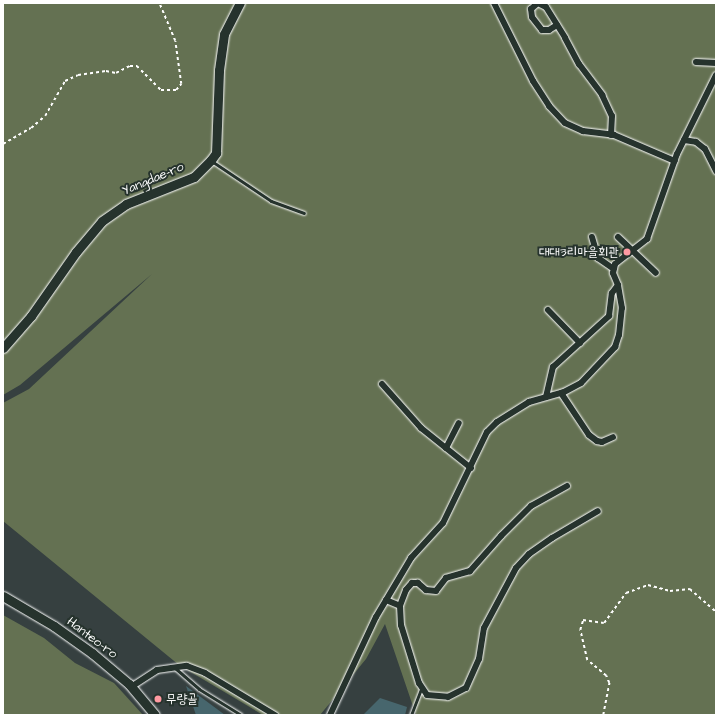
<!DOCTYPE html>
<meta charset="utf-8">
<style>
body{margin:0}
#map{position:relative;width:719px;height:718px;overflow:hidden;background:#364040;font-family:"Architects Daughter","Poor Story",sans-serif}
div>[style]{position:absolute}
.green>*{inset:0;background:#647152}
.water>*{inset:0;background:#47666d}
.path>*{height:1.5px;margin-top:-0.75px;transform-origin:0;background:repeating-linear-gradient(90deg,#fff 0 3px,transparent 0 6px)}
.roads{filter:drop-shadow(0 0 1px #fff) drop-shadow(0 0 1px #fff)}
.lane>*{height:3px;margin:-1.5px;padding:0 1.5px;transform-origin:1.5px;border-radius:1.5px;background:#26332d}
.street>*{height:6px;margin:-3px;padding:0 3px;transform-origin:3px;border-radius:3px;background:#26332d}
.secondary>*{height:9px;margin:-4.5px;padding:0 4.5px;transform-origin:4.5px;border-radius:4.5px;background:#26332d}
.dots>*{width:11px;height:11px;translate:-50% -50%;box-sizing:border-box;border:2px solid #26332d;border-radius:50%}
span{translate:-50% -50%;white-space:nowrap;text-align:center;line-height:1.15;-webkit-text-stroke:4px #26332d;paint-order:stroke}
.street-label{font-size:13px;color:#fff}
.poi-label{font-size:13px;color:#fff}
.right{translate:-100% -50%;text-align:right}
.left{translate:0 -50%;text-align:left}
.frame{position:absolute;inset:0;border:4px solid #fff;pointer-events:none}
</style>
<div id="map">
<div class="green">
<i style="clip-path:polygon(3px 3px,716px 3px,716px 715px,416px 715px,385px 624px,366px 659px,320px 715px,263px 715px,179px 665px,3px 521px,3px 403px,29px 389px,152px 274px,20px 385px,3px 395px)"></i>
<i style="clip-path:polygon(3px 615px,44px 638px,75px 663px,114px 683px,143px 715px,3px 715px)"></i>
</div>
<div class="water">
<i style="clip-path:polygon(186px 686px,225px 715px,196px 715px)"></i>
<i style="clip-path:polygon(380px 698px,407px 707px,405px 715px,363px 715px)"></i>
</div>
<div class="path">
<i style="left:3px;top:144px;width:32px;rotate:-30deg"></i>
<i style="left:31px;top:128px;width:18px;rotate:-41deg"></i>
<i style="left:45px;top:116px;width:40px;rotate:-60.3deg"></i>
<i style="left:65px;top:81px;width:14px;rotate:-25deg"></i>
<i style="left:78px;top:75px;width:28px;rotate:-8deg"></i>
<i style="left:106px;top:71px;width:10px;rotate:11deg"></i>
<i style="left:116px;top:73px;width:16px;rotate:-27deg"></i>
<i style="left:130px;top:66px;width:7px"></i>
<i style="left:137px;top:66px;width:34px;rotate:45deg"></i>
<i style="left:161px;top:90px;width:15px"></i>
<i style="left:176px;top:90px;width:8px;rotate:-50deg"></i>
<i style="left:181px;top:84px;width:43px;rotate:-97.9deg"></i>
<i style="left:175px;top:41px;width:41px;rotate:-112.8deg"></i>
<i style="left:603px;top:715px;width:33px;rotate:-79deg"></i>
<i style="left:609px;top:683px;width:8px;rotate:-113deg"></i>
<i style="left:606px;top:676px;width:25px;rotate:-140deg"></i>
<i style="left:587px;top:660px;width:31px;rotate:-103deg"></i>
<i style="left:580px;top:630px;width:10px;rotate:-73deg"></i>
<i style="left:583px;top:620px;width:21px;rotate:8deg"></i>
<i style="left:604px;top:623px;width:37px;rotate:-54deg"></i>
<i style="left:626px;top:593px;width:23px;rotate:-20deg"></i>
<i style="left:648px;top:585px;width:23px;rotate:15deg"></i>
<i style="left:670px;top:591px;width:20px;rotate:-6deg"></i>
<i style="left:690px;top:589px;width:35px;rotate:41deg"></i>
</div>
<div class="roads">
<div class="lane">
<i style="left:213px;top:162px;width:70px;rotate:33.9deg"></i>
<i style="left:271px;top:201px;width:35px;rotate:20deg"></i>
<i style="left:175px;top:668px;width:32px;rotate:41deg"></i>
<i style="left:199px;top:689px;width:49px;rotate:31.8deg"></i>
<i style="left:411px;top:715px;width:30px;rotate:-69deg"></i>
</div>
<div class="street">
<i style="left:494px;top:3px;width:87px;rotate:63.4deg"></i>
<i style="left:533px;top:81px;width:30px;rotate:57deg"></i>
<i style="left:549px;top:106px;width:23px;rotate:47deg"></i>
<i style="left:565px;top:123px;width:20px;rotate:24deg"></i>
<i style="left:583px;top:131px;width:31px;rotate:7deg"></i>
<i style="left:614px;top:135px;width:66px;rotate:23.1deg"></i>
<i style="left:557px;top:25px;width:9px;rotate:148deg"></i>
<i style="left:549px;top:30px;width:7px;rotate:180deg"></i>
<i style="left:542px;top:30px;width:16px;rotate:-128deg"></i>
<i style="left:532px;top:17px;width:8px;rotate:-97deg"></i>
<i style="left:531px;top:9px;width:9px;rotate:-41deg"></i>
<i style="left:538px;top:3px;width:9px;rotate:27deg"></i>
<i style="left:546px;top:7px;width:36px;rotate:58deg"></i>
<i style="left:565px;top:38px;width:30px;rotate:62deg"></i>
<i style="left:579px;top:64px;width:39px;rotate:53deg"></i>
<i style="left:602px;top:95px;width:23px;rotate:65deg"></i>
<i style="left:612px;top:116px;width:19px;rotate:93deg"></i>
<i style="left:696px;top:62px;width:20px;rotate:3deg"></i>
<i style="left:684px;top:140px;width:12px;rotate:9deg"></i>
<i style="left:696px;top:142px;width:11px;rotate:38deg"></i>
<i style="left:705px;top:149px;width:25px;rotate:63deg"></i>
<i style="left:592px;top:237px;width:22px;rotate:74deg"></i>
<i style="left:598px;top:258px;width:19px;rotate:35deg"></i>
<i style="left:618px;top:237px;width:52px;rotate:43.5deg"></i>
<i style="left:548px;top:310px;width:46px;rotate:45.9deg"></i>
<i style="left:382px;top:384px;width:59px;rotate:48.4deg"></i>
<i style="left:421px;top:428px;width:64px;rotate:38.7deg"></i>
<i style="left:561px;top:393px;width:50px;rotate:56.3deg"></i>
<i style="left:589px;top:435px;width:10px;rotate:37deg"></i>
<i style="left:597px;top:441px;width:5px;rotate:11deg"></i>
<i style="left:602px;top:442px;width:12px;rotate:-24deg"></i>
<i style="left:546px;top:397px;width:31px;rotate:-77deg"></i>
<i style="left:553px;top:367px;width:76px;rotate:-42.3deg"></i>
<i style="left:609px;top:316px;width:23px;rotate:-83deg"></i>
<i style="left:612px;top:293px;width:10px;rotate:-53deg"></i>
<i style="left:446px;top:448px;width:28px;rotate:-63deg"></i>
<i style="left:567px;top:486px;width:41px;rotate:150.9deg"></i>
<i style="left:531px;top:506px;width:42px;rotate:135deg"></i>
<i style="left:501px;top:536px;width:47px;rotate:131.5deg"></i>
<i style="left:470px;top:571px;width:25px;rotate:164deg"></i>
<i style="left:446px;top:578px;width:16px;rotate:128deg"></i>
<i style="left:436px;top:591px;width:10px;rotate:-174deg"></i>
<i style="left:426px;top:590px;width:11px;rotate:-139deg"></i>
<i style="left:418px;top:583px;width:6px;rotate:180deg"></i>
<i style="left:412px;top:583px;width:9px;rotate:131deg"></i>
<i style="left:406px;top:590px;width:17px;rotate:111deg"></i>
<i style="left:400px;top:606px;width:19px;rotate:87deg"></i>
<i style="left:401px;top:625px;width:61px;rotate:72.8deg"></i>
<i style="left:419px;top:683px;width:14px;rotate:56deg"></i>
<i style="left:427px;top:695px;width:21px;rotate:5deg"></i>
<i style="left:448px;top:697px;width:20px;rotate:-27deg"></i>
<i style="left:466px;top:688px;width:32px;rotate:-66deg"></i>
<i style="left:479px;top:659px;width:31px;rotate:-81deg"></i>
<i style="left:484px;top:628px;width:68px;rotate:-61.9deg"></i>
<i style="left:516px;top:568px;width:19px;rotate:-47deg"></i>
<i style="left:529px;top:554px;width:28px;rotate:-35deg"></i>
<i style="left:552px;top:538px;width:53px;rotate:-30.4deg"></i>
<i style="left:386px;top:600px;width:15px;rotate:23deg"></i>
<i style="left:131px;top:687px;width:31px;rotate:-33deg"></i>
<i style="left:157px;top:670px;width:30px;rotate:-8deg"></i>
<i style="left:187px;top:666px;width:19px;rotate:21deg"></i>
<i style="left:205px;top:673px;width:82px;rotate:31deg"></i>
<i style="left:330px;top:715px;width:108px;rotate:-64.9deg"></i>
<i style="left:376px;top:617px;width:69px;rotate:-59.3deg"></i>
<i style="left:411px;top:558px;width:47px;rotate:-47.6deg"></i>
<i style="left:443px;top:523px;width:101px;rotate:-64.2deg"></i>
<i style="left:487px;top:432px;width:14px;rotate:-45deg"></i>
<i style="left:497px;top:422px;width:38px;rotate:-32deg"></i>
<i style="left:529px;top:402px;width:36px;rotate:-16deg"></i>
<i style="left:564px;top:392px;width:19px;rotate:-28deg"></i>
<i style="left:581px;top:383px;width:50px;rotate:-46.6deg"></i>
<i style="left:615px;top:347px;width:13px;rotate:-72deg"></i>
<i style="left:619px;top:335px;width:27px;rotate:-84deg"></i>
<i style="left:622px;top:308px;width:23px;rotate:-100deg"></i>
<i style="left:618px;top:285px;width:13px;rotate:-113deg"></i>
<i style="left:613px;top:273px;width:9px;rotate:-77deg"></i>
<i style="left:615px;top:264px;width:41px;rotate:-38deg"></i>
<i style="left:647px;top:239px;width:90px;rotate:-70.6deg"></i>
<i style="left:677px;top:154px;width:88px;rotate:-63.7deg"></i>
</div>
<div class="secondary">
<i style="left:3px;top:348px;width:43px;rotate:-48.8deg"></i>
<i style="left:31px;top:316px;width:78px;rotate:-54.9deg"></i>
<i style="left:76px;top:252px;width:40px;rotate:-50deg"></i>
<i style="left:102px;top:221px;width:29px;rotate:-35deg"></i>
<i style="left:126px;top:204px;width:73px;rotate:-21.7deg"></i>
<i style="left:194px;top:177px;width:24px;rotate:-45deg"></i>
<i style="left:211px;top:160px;width:9px;rotate:-54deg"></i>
<i style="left:216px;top:153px;width:83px;rotate:-87.9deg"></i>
<i style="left:219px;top:70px;width:36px;rotate:-82deg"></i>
<i style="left:224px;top:34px;width:35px;rotate:-63deg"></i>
<i style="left:3px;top:596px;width:59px;rotate:30.5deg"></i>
<i style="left:54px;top:626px;width:47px;rotate:35.4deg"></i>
<i style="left:92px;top:653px;width:48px;rotate:40deg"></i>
<i style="left:129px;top:684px;width:40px;rotate:50deg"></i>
</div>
</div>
<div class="dots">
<i style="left:627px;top:252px;background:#ff9aa2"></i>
<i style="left:158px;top:699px;background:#ff9aa2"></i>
</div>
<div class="street-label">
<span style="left:153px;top:179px;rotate:-23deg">Yangdae-ro</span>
<span style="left:92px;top:638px;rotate:37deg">Hanteo-ro</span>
</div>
<div class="poi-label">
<span class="right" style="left:619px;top:252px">대대3리마을회관</span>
<span class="left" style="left:166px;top:699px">무량골</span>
</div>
<div class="frame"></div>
</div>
